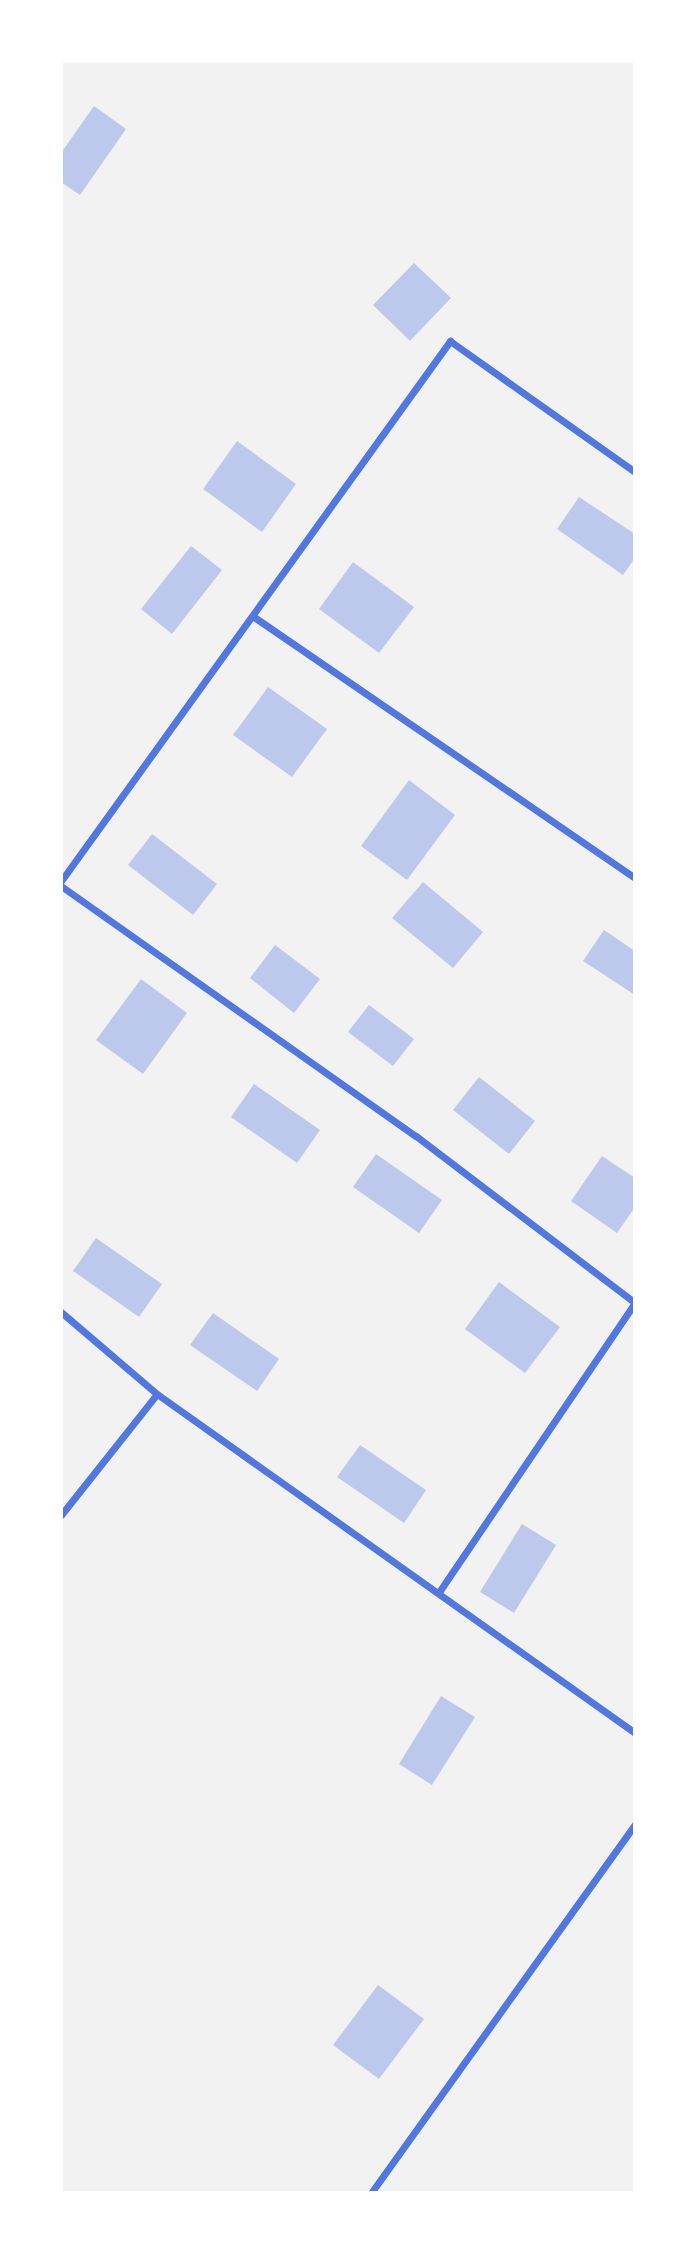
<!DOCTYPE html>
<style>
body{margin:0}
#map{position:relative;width:696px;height:2254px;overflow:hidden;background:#f2f2f2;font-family:"Libre Baskerville",serif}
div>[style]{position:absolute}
.building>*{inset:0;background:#bdc9ec}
.minor>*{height:7px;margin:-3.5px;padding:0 3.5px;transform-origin:3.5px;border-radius:3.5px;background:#5277de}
span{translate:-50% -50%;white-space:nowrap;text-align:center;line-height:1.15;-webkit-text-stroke:7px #fff;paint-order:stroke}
.frame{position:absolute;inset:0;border:63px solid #fff;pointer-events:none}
</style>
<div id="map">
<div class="building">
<i style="clip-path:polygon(94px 106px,126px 129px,80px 195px,61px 182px,61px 153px)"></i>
<i style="clip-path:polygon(414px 263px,451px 298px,410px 341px,373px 305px)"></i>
<i style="clip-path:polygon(237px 441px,296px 484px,262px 532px,203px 489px)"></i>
<i style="clip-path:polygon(579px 497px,635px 534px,635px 558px,623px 575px,557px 529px)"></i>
<i style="clip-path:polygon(191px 546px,222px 570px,172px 634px,141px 609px)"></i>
<i style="clip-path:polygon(353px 562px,414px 607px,379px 653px,319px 609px)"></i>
<i style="clip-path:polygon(268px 687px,327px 729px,292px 777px,233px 735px)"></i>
<i style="clip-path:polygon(409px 780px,455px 815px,407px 880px,361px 846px)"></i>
<i style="clip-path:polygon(152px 834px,217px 884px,193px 915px,128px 865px)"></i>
<i style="clip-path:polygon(423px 882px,483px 932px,453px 968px,392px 918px)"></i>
<i style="clip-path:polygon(604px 930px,635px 951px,635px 995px,583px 961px)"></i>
<i style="clip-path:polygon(275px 945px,320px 979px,294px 1013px,250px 978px)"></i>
<i style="clip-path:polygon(141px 979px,187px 1013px,143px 1074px,96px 1040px)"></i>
<i style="clip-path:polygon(369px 1005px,414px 1039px,393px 1066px,348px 1032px)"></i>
<i style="clip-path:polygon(479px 1077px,535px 1121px,509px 1154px,453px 1110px)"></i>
<i style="clip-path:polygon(254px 1084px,320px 1130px,297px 1163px,231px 1117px)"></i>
<i style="clip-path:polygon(376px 1154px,442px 1200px,419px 1233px,353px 1187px)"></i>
<i style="clip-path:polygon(602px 1156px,635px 1178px,635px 1207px,617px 1233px,571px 1201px)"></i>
<i style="clip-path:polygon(96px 1238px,162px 1284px,139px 1317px,73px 1271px)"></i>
<i style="clip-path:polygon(499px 1282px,560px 1327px,525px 1373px,465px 1329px)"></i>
<i style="clip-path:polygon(213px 1313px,279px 1359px,257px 1391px,190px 1345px)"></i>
<i style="clip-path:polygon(360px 1445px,426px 1490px,404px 1523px,337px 1477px)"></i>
<i style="clip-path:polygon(522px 1524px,556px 1545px,514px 1613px,480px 1592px)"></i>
<i style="clip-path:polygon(441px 1696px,475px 1717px,432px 1785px,399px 1764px)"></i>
<i style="clip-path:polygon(378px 1985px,424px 2019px,379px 2079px,333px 2045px)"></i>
</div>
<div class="minor">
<i style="left:254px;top:617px;width:462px;rotate:34.4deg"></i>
<i style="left:61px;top:881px;width:666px;rotate:-54.23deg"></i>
<i style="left:450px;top:341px;width:227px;rotate:35.3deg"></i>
<i style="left:61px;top:886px;width:434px;rotate:35.2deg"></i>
<i style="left:416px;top:1136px;width:274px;rotate:37.3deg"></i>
<i style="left:61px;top:1312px;width:126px;rotate:40.5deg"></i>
<i style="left:157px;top:1394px;width:586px;rotate:35.34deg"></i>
<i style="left:61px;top:1515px;width:154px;rotate:-51.6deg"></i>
<i style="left:439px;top:1592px;width:350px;rotate:-55.9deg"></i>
<i style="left:371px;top:2193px;width:454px;rotate:-54.4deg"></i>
</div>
<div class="frame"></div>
</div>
